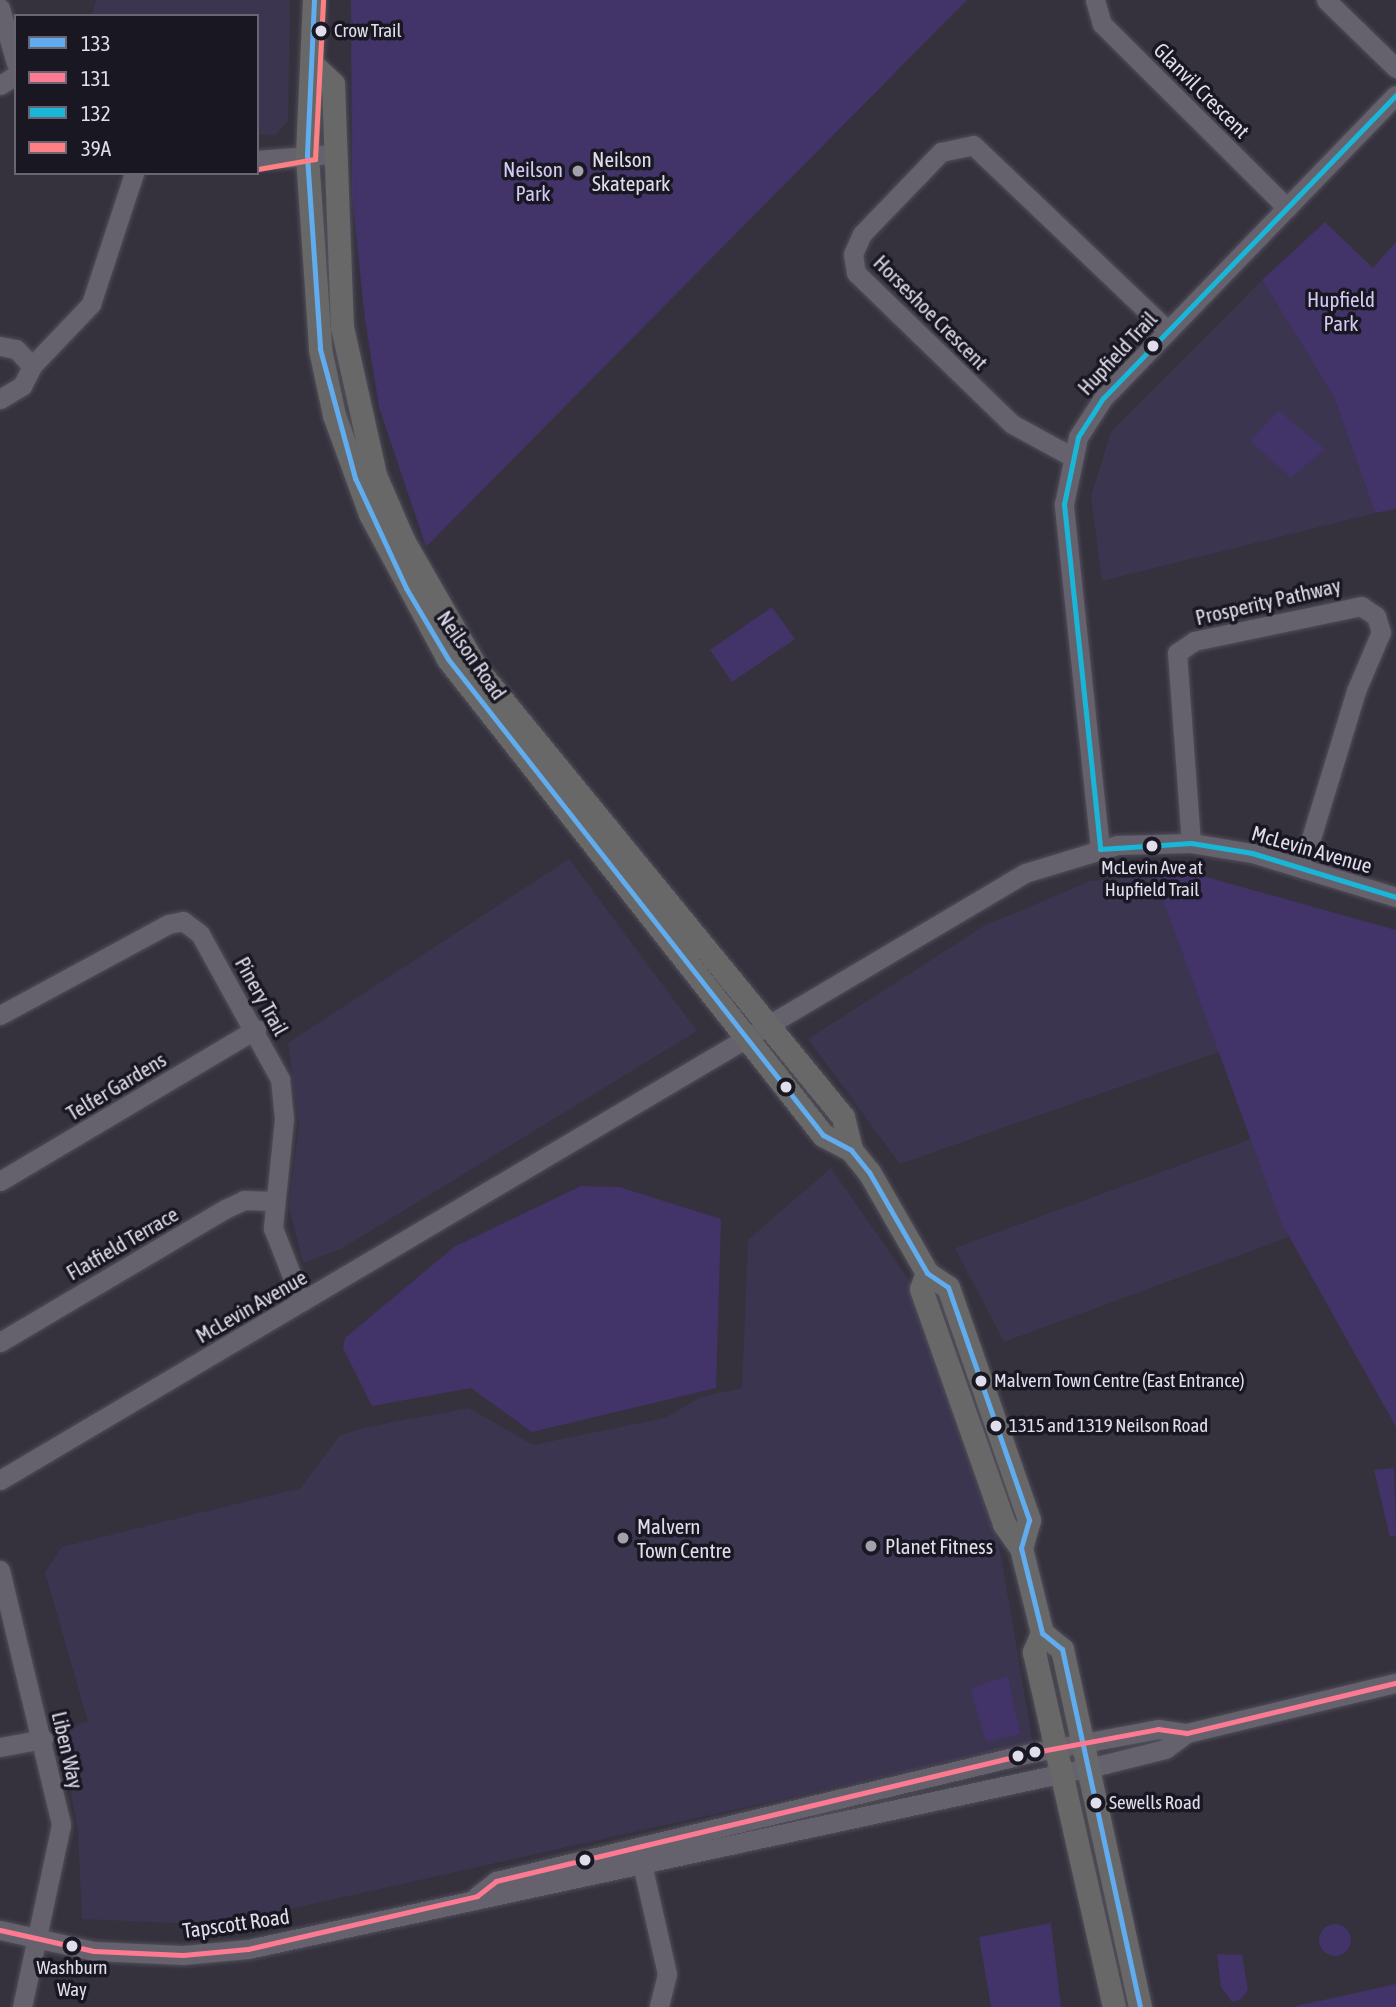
<!DOCTYPE html>
<style>
body{margin:0}
#map{position:relative;width:1396px;height:2007px;overflow:hidden;background:#35323e;font-family:"Asap Condensed",sans-serif}
div>[style]{position:absolute}
.built>*{inset:0;background:#3b354f}
.green>*{inset:0;background:#423368}
.round{border-radius:50%}
.roads{filter:drop-shadow(0 0 2px #504e59) drop-shadow(0 0 2px #504e59)}
.minor>*{height:19px;margin:-9.5px;padding:0 9.5px;transform-origin:9.5px;border-radius:9.5px;background:#65626d}
.major>*{height:23px;margin:-11.5px;padding:0 11.5px;transform-origin:11.5px;border-radius:11.5px;background:#686868}
.bus-1>*{height:5px;margin:-2.5px;padding:0 2.5px;transform-origin:2.5px;border-radius:2.5px;background:#60acee}
.bus-2>*{height:5px;margin:-2.5px;padding:0 2.5px;transform-origin:2.5px;border-radius:2.5px;background:#fe7a93}
.bus-3>*{height:5px;margin:-2.5px;padding:0 2.5px;transform-origin:2.5px;border-radius:2.5px;background:#1ab6d8}
.bus-4>*{height:5px;margin:-2.5px;padding:0 2.5px;transform-origin:2.5px;border-radius:2.5px;background:#ff8084}
.dots>*{width:19px;height:19px;translate:-50% -50%;box-sizing:border-box;border:4px solid #191721;border-radius:50%}
span{translate:-50% -50%;white-space:nowrap;text-align:center;line-height:1.15;-webkit-text-stroke:7px #191721;paint-order:stroke}
.bus-label{font-size:19px;color:#e0ddec}
.left{translate:0 -50%;text-align:left}
.street-label{font-size:21px;color:#e0ddec}
.poi-label{font-size:21px;color:#e0ddec}
.park-label{font-size:21px;color:#d3cbf5}
.legend{position:absolute;left:14px;top:14px;width:245px;height:161px;box-sizing:border-box;background:#191721;border:2px solid #696672;margin:0;padding:9px 12px;list-style:none;font-size:21px;color:#e0ddec}
.legend li{display:flex;align-items:center;gap:14px;height:35px}
.legend b{width:35px;border:2px solid #696672}
</style>
<div id="map">
<div class="built">
<i style="clip-path:polygon(96px 0,290px 0,288px 121px,275px 135px,257px 134px,257px 16px,92px 16px)"></i>
<i style="clip-path:polygon(1262px 280px,1334px 397px,1375px 513px,1102px 581px,1091px 496px,1111px 432px)"></i>
<i style="clip-path:polygon(569px 859px,697px 1031px,341px 1249px,303px 1263px,289px 1206px,299px 1124px,288px 1043px)"></i>
<i style="clip-path:polygon(1154px 876px,1219px 1052px,900px 1164px,808px 1039px,984px 926px,1090px 881px)"></i>
<i style="clip-path:polygon(1251px 1139px,1289px 1237px,1004px 1342px,955px 1248px)"></i>
<i style="clip-path:polygon(831px 1168px,920px 1296px,996px 1528px,1033px 1743px,218px 1925px,82px 1919px,78px 1830px,59px 1729px,88px 1722px,45px 1572px,62px 1547px,301px 1488px,340px 1435px,368px 1427px,469px 1408px,533px 1445px,665px 1418px,701px 1397px,742px 1388px,748px 1240px)"></i>
</div>
<div class="green">
<i style="clip-path:polygon(351px 0,967px 0,426px 547px,379px 407px,365px 319px,352px 196px)"></i>
<i style="clip-path:polygon(1325px 222px,1373px 268px,1396px 242px,1396px 509px,1375px 513px,1334px 397px,1262px 280px)"></i>
<i style="clip-path:polygon(1278px 410px,1325px 449px,1291px 478px,1250px 441px)"></i>
<i style="clip-path:polygon(772px 607px,795px 639px,732px 682px,710px 650px)"></i>
<i style="clip-path:polygon(1199px 875px,1396px 930px,1396px 1427px,1281px 1222px,1154px 876px)"></i>
<i style="clip-path:polygon(581px 1186px,619px 1187px,721px 1219px,716px 1388px,532px 1432px,471px 1388px,372px 1406px,343px 1348px,345px 1338px,454px 1247px)"></i>
<i style="clip-path:polygon(1394px 1468px,1396px 1535px,1390px 1537px,1374px 1470px)"></i>
<i style="clip-path:polygon(1008px 1676px,1020px 1734px,986px 1742px,970px 1688px)"></i>
<i style="clip-path:polygon(1051px 1923px,1061px 2007px,991px 2007px,979px 1937px)"></i>
<i class="round" style="left:1319px;top:1924px;width:32px;height:32px"></i>
<i style="clip-path:polygon(1217px 1954px,1242px 1955px,1248px 1990px,1241px 1999px,1232px 2002px,1221px 1987px)"></i>
<i style="clip-path:polygon(1396px 1984px,1396px 2007px,1292px 2007px)"></i>
</div>
<div class="roads">
<div class="minor">
<i style="left:1095px;top:0;width:25px;rotate:74deg"></i>
<i style="left:1102px;top:24px;width:261px;rotate:44.8deg"></i>
<i style="left:1326px;top:0;width:98px;rotate:44.2deg"></i>
<i style="left:0;top:8px;width:57px;rotate:73.8deg"></i>
<i style="left:0;top:85px;width:19px;rotate:-32deg"></i>
<i style="left:257px;top:160px;width:76px;rotate:-4.5deg"></i>
<i style="left:0;top:346px;width:16px;rotate:11deg"></i>
<i style="left:16px;top:349px;width:23px;rotate:47deg"></i>
<i style="left:0;top:399px;width:26px;rotate:-31deg"></i>
<i style="left:22px;top:386px;width:22px;rotate:-63deg"></i>
<i style="left:32px;top:366px;width:86px;rotate:-46.4deg"></i>
<i style="left:91px;top:304px;width:138px;rotate:-71.8deg"></i>
<i style="left:1071px;top:456px;width:67px;rotate:-151.5deg"></i>
<i style="left:1012px;top:424px;width:217px;rotate:-135.9deg"></i>
<i style="left:856px;top:273px;width:19px;rotate:-99deg"></i>
<i style="left:853px;top:254px;width:22px;rotate:-66deg"></i>
<i style="left:862px;top:234px;width:114px;rotate:-46.1deg"></i>
<i style="left:941px;top:152px;width:33px;rotate:-12deg"></i>
<i style="left:973px;top:145px;width:269px;rotate:43.6deg"></i>
<i style="left:1191px;top:843px;width:191px;rotate:-94.2deg"></i>
<i style="left:1177px;top:653px;width:21px;rotate:-35deg"></i>
<i style="left:1194px;top:641px;width:171px;rotate:-11.8deg"></i>
<i style="left:1361px;top:606px;width:18px;rotate:34deg"></i>
<i style="left:1376px;top:616px;width:17px;rotate:73deg"></i>
<i style="left:1381px;top:632px;width:64px;rotate:113deg"></i>
<i style="left:1356px;top:691px;width:185px;rotate:107deg"></i>
<i style="left:1100px;top:849px;width:347px;rotate:-96deg"></i>
<i style="left:1064px;top:504px;width:68px;rotate:-78.2deg"></i>
<i style="left:1078px;top:437px;width:46px;rotate:-57.3deg"></i>
<i style="left:1103px;top:398px;width:421px;rotate:-46deg"></i>
<i style="left:0;top:1015px;width:191px;rotate:-28.4deg"></i>
<i style="left:168px;top:924px;width:15px;rotate:-11deg"></i>
<i style="left:183px;top:921px;width:21px;rotate:37deg"></i>
<i style="left:200px;top:934px;width:166px;rotate:61.1deg"></i>
<i style="left:280px;top:1079px;width:40px;rotate:84.3deg"></i>
<i style="left:284px;top:1119px;width:110px;rotate:95.8deg"></i>
<i style="left:273px;top:1228px;width:79px;rotate:68.6deg"></i>
<i style="left:0;top:1181px;width:298px;rotate:-30.7deg"></i>
<i style="left:0;top:1342px;width:261px;rotate:-30.6deg"></i>
<i style="left:225px;top:1209px;width:21px;rotate:-25deg"></i>
<i style="left:244px;top:1200px;width:28px;rotate:2deg"></i>
<i style="left:0;top:1480px;width:1191px;rotate:-30.63deg"></i>
<i style="left:1025px;top:873px;width:96px;rotate:-16.9deg"></i>
<i style="left:1117px;top:845px;width:74px;rotate:-1.5deg"></i>
<i style="left:1191px;top:843px;width:62px;rotate:9.3deg"></i>
<i style="left:1252px;top:853px;width:151px;rotate:17deg"></i>
<i style="left:0;top:1570px;width:262px;rotate:76.5deg"></i>
<i style="left:61px;top:1825px;width:186px;rotate:102.1deg"></i>
<i style="left:0;top:1747px;width:44px;rotate:-10.5deg"></i>
<i style="left:640px;top:1855px;width:122px;rotate:77.2deg"></i>
<i style="left:667px;top:1974px;width:34px;rotate:104deg"></i>
<i style="left:477px;top:1896px;width:24px;rotate:-38deg"></i>
<i style="left:496px;top:1881px;width:549px;rotate:-13.48deg"></i>
<i style="left:1030px;top:1753px;width:130px;rotate:-10.6deg"></i>
<i style="left:1158px;top:1729px;width:29px;rotate:8deg"></i>
<i style="left:1187px;top:1733px;width:215px;rotate:-13.5deg"></i>
<i style="left:0;top:1930px;width:96px;rotate:12.6deg"></i>
<i style="left:94px;top:1951px;width:89px;rotate:2.6deg"></i>
<i style="left:183px;top:1955px;width:65px;rotate:-5.3deg"></i>
<i style="left:248px;top:1949px;width:877px;rotate:-12.18deg"></i>
<i style="left:1105px;top:1764px;width:62px;rotate:-14deg"></i>
<i style="left:1165px;top:1749px;width:27px;rotate:-36deg"></i>
</div>
<div class="major">
<i style="left:314px;top:0;width:156px;rotate:92.6deg"></i>
<i style="left:307px;top:156px;width:193px;rotate:86.1deg"></i>
<i style="left:320px;top:349px;width:67px;rotate:78deg"></i>
<i style="left:334px;top:415px;width:105px;rotate:70deg"></i>
<i style="left:370px;top:514px;width:165px;rotate:61.7deg"></i>
<i style="left:448px;top:659px;width:606px;rotate:51.77deg"></i>
<i style="left:823px;top:1135px;width:32px;rotate:28deg"></i>
<i style="left:851px;top:1150px;width:28px;rotate:51deg"></i>
<i style="left:869px;top:1172px;width:116px;rotate:60.1deg"></i>
<i style="left:927px;top:1273px;width:25px;rotate:34deg"></i>
<i style="left:948px;top:1287px;width:247px;rotate:70.8deg"></i>
<i style="left:1029px;top:1520px;width:29px;rotate:106deg"></i>
<i style="left:314px;top:66px;width:26px;rotate:43deg"></i>
<i style="left:333px;top:84px;width:243px;rotate:87.9deg"></i>
<i style="left:342px;top:327px;width:152px;rotate:77.4deg"></i>
<i style="left:375px;top:475px;width:73px;rotate:66.6deg"></i>
<i style="left:404px;top:542px;width:146px;rotate:60.1deg"></i>
<i style="left:477px;top:669px;width:578px;rotate:50.75deg"></i>
<i style="left:843px;top:1117px;width:34px;rotate:76deg"></i>
<i style="left:927px;top:1273px;width:17px;rotate:111deg"></i>
<i style="left:921px;top:1289px;width:249px;rotate:70.5deg"></i>
<i style="left:1004px;top:1524px;width:29px;rotate:55deg"></i>
<i style="left:1021px;top:1548px;width:88px;rotate:76.1deg"></i>
<i style="left:1042px;top:1633px;width:21px;rotate:113deg"></i>
<i style="left:1034px;top:1652px;width:364px;rotate:77.3deg"></i>
<i style="left:1042px;top:1633px;width:26px;rotate:39deg"></i>
<i style="left:1062px;top:1649px;width:366px;rotate:77.7deg"></i>
</div>
</div>
<div class="bus-1">
<i style="left:314px;top:0;width:156px;rotate:92.6deg"></i>
<i style="left:307px;top:156px;width:193px;rotate:86.1deg"></i>
<i style="left:320px;top:349px;width:134px;rotate:74.8deg"></i>
<i style="left:355px;top:478px;width:121px;rotate:65.1deg"></i>
<i style="left:406px;top:588px;width:82px;rotate:59.4deg"></i>
<i style="left:448px;top:659px;width:606px;rotate:51.77deg"></i>
<i style="left:823px;top:1135px;width:32px;rotate:28deg"></i>
<i style="left:851px;top:1150px;width:28px;rotate:51deg"></i>
<i style="left:869px;top:1172px;width:116px;rotate:60.1deg"></i>
<i style="left:927px;top:1273px;width:25px;rotate:34deg"></i>
<i style="left:948px;top:1287px;width:247px;rotate:70.8deg"></i>
<i style="left:1029px;top:1520px;width:29px;rotate:106deg"></i>
<i style="left:1021px;top:1548px;width:88px;rotate:76.1deg"></i>
<i style="left:1042px;top:1633px;width:26px;rotate:39deg"></i>
<i style="left:1062px;top:1649px;width:366px;rotate:77.7deg"></i>
</div>
<div class="bus-2">
<i style="left:0;top:1930px;width:96px;rotate:12.6deg"></i>
<i style="left:94px;top:1951px;width:89px;rotate:2.6deg"></i>
<i style="left:183px;top:1955px;width:65px;rotate:-5.3deg"></i>
<i style="left:248px;top:1949px;width:235px;rotate:-13deg"></i>
<i style="left:477px;top:1896px;width:24px;rotate:-38deg"></i>
<i style="left:496px;top:1881px;width:549px;rotate:-13.48deg"></i>
<i style="left:1030px;top:1753px;width:130px;rotate:-10.6deg"></i>
<i style="left:1158px;top:1729px;width:29px;rotate:8deg"></i>
<i style="left:1187px;top:1733px;width:215px;rotate:-13.5deg"></i>
</div>
<div class="bus-3">
<i style="left:1396px;top:95px;width:421px;rotate:134deg"></i>
<i style="left:1103px;top:398px;width:46px;rotate:122.7deg"></i>
<i style="left:1078px;top:437px;width:68px;rotate:101.8deg"></i>
<i style="left:1064px;top:504px;width:347px;rotate:84deg"></i>
<i style="left:1100px;top:849px;width:91px;rotate:-3.8deg"></i>
<i style="left:1191px;top:843px;width:62px;rotate:9.3deg"></i>
<i style="left:1252px;top:853px;width:151px;rotate:17deg"></i>
</div>
<div class="bus-4">
<i style="left:258px;top:169px;width:58px;rotate:-10deg"></i>
<i style="left:315px;top:159px;width:159px;rotate:-87.1deg"></i>
</div>
<div class="dots">
<i style="left:321px;top:31px;background:#e0ddec"></i>
<i style="left:578px;top:171px;background:#a4a1af"></i>
<i style="left:1153px;top:346px;background:#e0ddec"></i>
<i style="left:1152px;top:846px;background:#e0ddec"></i>
<i style="left:786px;top:1087px;background:#e0ddec"></i>
<i style="left:981px;top:1381px;background:#e0ddec"></i>
<i style="left:996px;top:1426px;background:#e0ddec"></i>
<i style="left:623px;top:1538px;background:#a4a1af"></i>
<i style="left:871px;top:1546px;background:#a4a1af"></i>
<i style="left:1035px;top:1752px;background:#e0ddec"></i>
<i style="left:1018px;top:1756px;background:#e0ddec"></i>
<i style="left:1096px;top:1803px;background:#e0ddec"></i>
<i style="left:585px;top:1860px;background:#e0ddec"></i>
<i style="left:72px;top:1946px;background:#e0ddec"></i>
</div>
<div class="bus-label">
<span class="left" style="left:334px;top:31px">Crow Trail</span>
<span style="left:1152px;top:879px">McLevin Ave at<br>Hupfield Trail</span>
<span class="left" style="left:994px;top:1381px">Malvern Town Centre (East Entrance)</span>
<span class="left" style="left:1009px;top:1426px">1315 and 1319 Neilson Road</span>
<span class="left" style="left:1109px;top:1803px">Sewells Road</span>
<span style="left:72px;top:1979px">Washburn<br>Way</span>
</div>
<div class="street-label">
<span style="left:1202px;top:90px;rotate:45deg">Glanvil Crescent</span>
<span style="left:931px;top:312px;rotate:45deg">Horseshoe Crescent</span>
<span style="left:1117px;top:353px;rotate:-47deg">Hupfield Trail</span>
<span style="left:1268px;top:601px;rotate:-13deg">Prosperity Pathway</span>
<span style="left:472px;top:655px;rotate:55deg">Neilson Road</span>
<span style="left:1312px;top:849px;rotate:16deg">McLevin Avenue</span>
<span style="left:262px;top:996px;rotate:61deg">Pinery Trail</span>
<span style="left:116px;top:1086px;rotate:-31deg">Telfer Gardens</span>
<span style="left:122px;top:1243px;rotate:-30deg">Flatfield Terrace</span>
<span style="left:251px;top:1306px;rotate:-30deg">McLevin Avenue</span>
<span style="left:68px;top:1750px;rotate:77deg">Liben Way</span>
<span style="left:236px;top:1923px;rotate:-8deg">Tapscott Road</span>
</div>
<div class="poi-label">
<span class="left" style="left:592px;top:171px">Neilson<br>Skatepark</span>
<span class="left" style="left:637px;top:1538px">Malvern<br>Town Centre</span>
<span class="left" style="left:885px;top:1546px">Planet Fitness</span>
</div>
<div class="park-label">
<span style="left:533px;top:181px">Neilson<br>Park</span>
<span style="left:1341px;top:311px">Hupfield<br>Park</span>
</div>
<ul class="legend">
<li><b style="height:9px;background:#60acee"></b>133</li>
<li><b style="height:9px;background:#fe7a93"></b>131</li>
<li><b style="height:9px;background:#1ab6d8"></b>132</li>
<li><b style="height:9px;background:#ff8084"></b>39A</li>
</ul>
</div>
